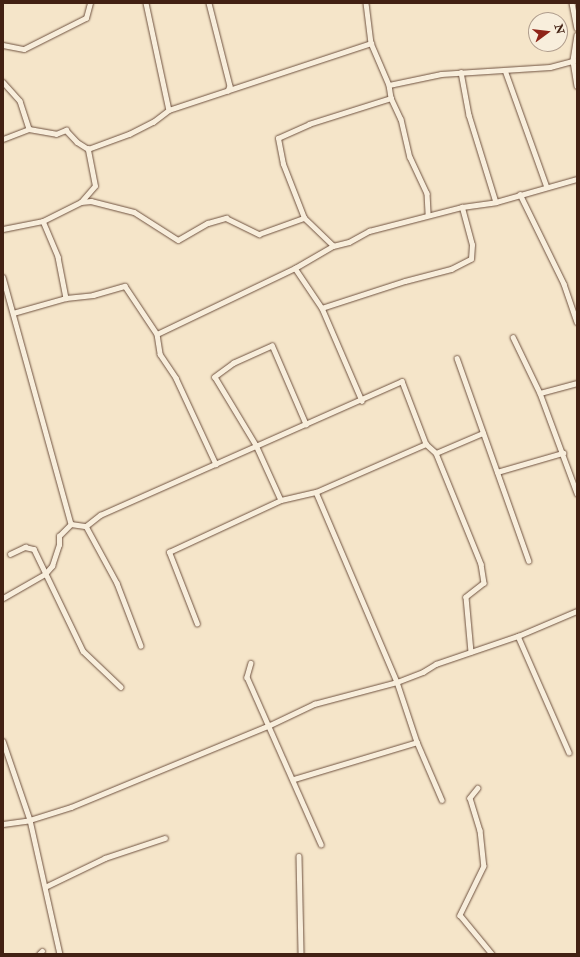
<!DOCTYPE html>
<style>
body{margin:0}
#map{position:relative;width:580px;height:957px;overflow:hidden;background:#f5e5c9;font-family:"IM FELL Double Pica",serif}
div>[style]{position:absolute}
.roads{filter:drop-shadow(0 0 1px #6f5240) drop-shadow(0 0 1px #6f5240)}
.minor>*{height:4.5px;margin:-2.25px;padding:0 2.25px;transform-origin:2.25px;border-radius:2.25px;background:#f8eedc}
span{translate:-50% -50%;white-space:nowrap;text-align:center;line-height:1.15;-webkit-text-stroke:3px #f8eedc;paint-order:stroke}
.frame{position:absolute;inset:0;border:4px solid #422113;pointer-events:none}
.north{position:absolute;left:528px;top:12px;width:40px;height:40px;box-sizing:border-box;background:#f8eedc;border:1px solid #af9c8c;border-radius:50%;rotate:75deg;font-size:11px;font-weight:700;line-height:16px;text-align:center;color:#422113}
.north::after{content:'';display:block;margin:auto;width:14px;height:18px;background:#8f2418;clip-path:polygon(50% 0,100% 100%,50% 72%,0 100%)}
</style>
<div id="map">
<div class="roads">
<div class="minor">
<i style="left:146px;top:3px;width:109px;rotate:77.9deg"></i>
<i style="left:209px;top:3px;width:86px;rotate:75.8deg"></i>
<i style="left:230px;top:86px;width:5px;rotate:112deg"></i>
<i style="left:366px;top:3px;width:40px;rotate:82.9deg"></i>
<i style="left:371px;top:43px;width:46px;rotate:66.8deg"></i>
<i style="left:389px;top:85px;width:13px;rotate:81deg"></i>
<i style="left:391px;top:98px;width:23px;rotate:65deg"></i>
<i style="left:401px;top:119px;width:39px;rotate:77deg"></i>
<i style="left:410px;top:157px;width:40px;rotate:65deg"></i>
<i style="left:427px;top:193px;width:22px;rotate:87deg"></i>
<i style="left:572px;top:3px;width:25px;rotate:79deg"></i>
<i style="left:577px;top:35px;width:26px;rotate:99deg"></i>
<i style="left:573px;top:61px;width:25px;rotate:81deg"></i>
<i style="left:3px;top:45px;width:21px;rotate:11deg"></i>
<i style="left:24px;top:49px;width:69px;rotate:-26.6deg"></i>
<i style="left:86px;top:18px;width:16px;rotate:-75deg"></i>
<i style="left:505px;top:70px;width:124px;rotate:70.3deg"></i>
<i style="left:461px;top:72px;width:44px;rotate:79.5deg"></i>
<i style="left:469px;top:115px;width:91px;rotate:72.8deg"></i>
<i style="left:3px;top:82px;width:25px;rotate:48deg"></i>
<i style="left:20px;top:101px;width:29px;rotate:72deg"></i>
<i style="left:389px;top:85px;width:53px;rotate:-11.9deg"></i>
<i style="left:441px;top:74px;width:109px;rotate:-3.7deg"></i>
<i style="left:550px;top:67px;width:28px;rotate:-15deg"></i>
<i style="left:3px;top:139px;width:28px;rotate:-21deg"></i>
<i style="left:29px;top:129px;width:27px;rotate:10deg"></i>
<i style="left:56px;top:134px;width:11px;rotate:-22deg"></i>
<i style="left:66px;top:130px;width:16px;rotate:47deg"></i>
<i style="left:77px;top:142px;width:13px;rotate:32deg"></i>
<i style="left:88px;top:149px;width:44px;rotate:-20.1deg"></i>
<i style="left:129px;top:134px;width:27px;rotate:-27deg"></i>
<i style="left:153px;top:122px;width:20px;rotate:-37deg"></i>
<i style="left:169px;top:110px;width:213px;rotate:-18.3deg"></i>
<i style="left:520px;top:194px;width:100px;rotate:63.9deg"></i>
<i style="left:564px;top:284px;width:40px;rotate:71.1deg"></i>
<i style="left:81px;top:202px;width:10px;rotate:-6deg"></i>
<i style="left:91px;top:201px;width:44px;rotate:14.3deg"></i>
<i style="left:134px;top:212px;width:52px;rotate:32.5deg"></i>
<i style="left:178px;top:240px;width:34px;rotate:-30deg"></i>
<i style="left:208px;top:223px;width:19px;rotate:-16deg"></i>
<i style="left:226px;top:218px;width:37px;rotate:26deg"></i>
<i style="left:259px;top:234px;width:48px;rotate:-19.6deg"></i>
<i style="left:43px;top:221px;width:39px;rotate:67deg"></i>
<i style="left:58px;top:257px;width:42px;rotate:79deg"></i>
<i style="left:3px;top:229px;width:41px;rotate:-11.3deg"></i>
<i style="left:43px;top:221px;width:42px;rotate:-26.6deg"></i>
<i style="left:81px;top:202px;width:21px;rotate:-49deg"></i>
<i style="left:95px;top:186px;width:38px;rotate:-101deg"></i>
<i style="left:333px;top:246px;width:40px;rotate:-136deg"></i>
<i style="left:304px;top:218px;width:58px;rotate:-111.3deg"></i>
<i style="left:283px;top:164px;width:26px;rotate:-101deg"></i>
<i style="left:278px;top:138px;width:34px;rotate:-24deg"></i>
<i style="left:309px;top:124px;width:86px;rotate:-17.6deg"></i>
<i style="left:295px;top:268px;width:48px;rotate:56deg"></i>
<i style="left:322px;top:308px;width:101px;rotate:66.7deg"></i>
<i style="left:3px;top:277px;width:256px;rotate:74.6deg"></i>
<i style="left:322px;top:308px;width:87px;rotate:-18deg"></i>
<i style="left:405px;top:281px;width:48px;rotate:-14.6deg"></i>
<i style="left:451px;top:269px;width:22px;rotate:-27deg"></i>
<i style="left:471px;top:259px;width:14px;rotate:-86deg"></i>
<i style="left:472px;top:245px;width:39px;rotate:-105deg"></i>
<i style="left:13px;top:313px;width:55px;rotate:-15.8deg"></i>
<i style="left:66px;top:298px;width:27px;rotate:-6deg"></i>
<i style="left:93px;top:295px;width:33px;rotate:-16deg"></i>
<i style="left:125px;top:286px;width:58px;rotate:56.3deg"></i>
<i style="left:157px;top:334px;width:20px;rotate:81deg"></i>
<i style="left:160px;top:354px;width:29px;rotate:56deg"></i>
<i style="left:176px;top:378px;width:95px;rotate:65.1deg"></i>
<i style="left:157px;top:334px;width:153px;rotate:-25.6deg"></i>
<i style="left:295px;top:268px;width:44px;rotate:-30.1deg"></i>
<i style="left:333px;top:246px;width:16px;rotate:-14deg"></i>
<i style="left:349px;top:242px;width:23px;rotate:-29deg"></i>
<i style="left:369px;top:231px;width:96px;rotate:-14.5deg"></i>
<i style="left:462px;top:207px;width:34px;rotate:-8deg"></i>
<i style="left:496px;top:202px;width:84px;rotate:-15.9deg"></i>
<i style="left:513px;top:337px;width:62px;rotate:64.3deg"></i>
<i style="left:540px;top:393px;width:107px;rotate:69.7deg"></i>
<i style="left:457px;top:358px;width:215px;rotate:70.5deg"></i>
<i style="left:540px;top:393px;width:38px;rotate:-15deg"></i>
<i style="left:306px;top:425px;width:86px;rotate:-113.3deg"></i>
<i style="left:272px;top:346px;width:42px;rotate:155.9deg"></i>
<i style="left:234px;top:363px;width:24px;rotate:144deg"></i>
<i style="left:215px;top:377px;width:79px;rotate:58.9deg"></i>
<i style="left:256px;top:445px;width:60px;rotate:65.6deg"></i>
<i style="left:281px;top:500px;width:36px;rotate:-13deg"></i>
<i style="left:316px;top:492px;width:207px;rotate:66.9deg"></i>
<i style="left:397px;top:682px;width:63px;rotate:71.6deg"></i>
<i style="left:417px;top:742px;width:63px;rotate:66.7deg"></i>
<i style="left:436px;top:453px;width:51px;rotate:-23.1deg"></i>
<i style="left:497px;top:472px;width:69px;rotate:-16.1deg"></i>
<i style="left:316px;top:492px;width:120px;rotate:-23.6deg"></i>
<i style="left:86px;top:526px;width:65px;rotate:61.5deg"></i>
<i style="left:117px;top:583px;width:67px;rotate:69.1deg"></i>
<i style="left:10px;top:554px;width:17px;rotate:-25deg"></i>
<i style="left:25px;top:547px;width:9px;rotate:13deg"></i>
<i style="left:34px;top:549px;width:113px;rotate:64.3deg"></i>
<i style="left:83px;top:651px;width:52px;rotate:43.5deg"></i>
<i style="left:3px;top:598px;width:48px;rotate:-29.7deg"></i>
<i style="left:45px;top:574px;width:11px;rotate:-49deg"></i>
<i style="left:52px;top:566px;width:22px;rotate:-72deg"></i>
<i style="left:59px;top:545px;width:9px;rotate:-90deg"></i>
<i style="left:59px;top:536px;width:17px;rotate:-45deg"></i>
<i style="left:71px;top:524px;width:15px;rotate:8deg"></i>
<i style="left:86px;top:526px;width:18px;rotate:-38deg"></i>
<i style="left:100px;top:515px;width:330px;rotate:-23.9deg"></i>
<i style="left:402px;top:381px;width:67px;rotate:69.1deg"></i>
<i style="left:426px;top:444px;width:13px;rotate:42deg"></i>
<i style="left:436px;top:453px;width:120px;rotate:67.9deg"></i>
<i style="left:481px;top:564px;width:19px;rotate:81deg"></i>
<i style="left:484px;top:583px;width:23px;rotate:142deg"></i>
<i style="left:466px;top:597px;width:55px;rotate:84.8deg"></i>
<i style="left:197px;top:624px;width:77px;rotate:-111.3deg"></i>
<i style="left:169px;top:552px;width:123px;rotate:-24.9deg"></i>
<i style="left:518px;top:636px;width:127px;rotate:66.3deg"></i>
<i style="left:251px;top:663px;width:15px;rotate:106deg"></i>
<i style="left:247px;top:677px;width:183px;rotate:66.1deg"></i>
<i style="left:3px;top:741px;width:83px;rotate:71.1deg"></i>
<i style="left:30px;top:820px;width:137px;rotate:77.4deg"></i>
<i style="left:294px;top:779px;width:128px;rotate:-16.7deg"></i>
<i style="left:478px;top:788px;width:13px;rotate:129deg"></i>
<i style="left:470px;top:798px;width:34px;rotate:73deg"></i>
<i style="left:480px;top:830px;width:36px;rotate:84deg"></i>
<i style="left:484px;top:866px;width:55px;rotate:116.1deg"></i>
<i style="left:460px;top:915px;width:50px;rotate:50.6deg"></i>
<i style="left:3px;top:824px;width:27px;rotate:-8deg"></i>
<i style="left:30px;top:820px;width:43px;rotate:-17.6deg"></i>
<i style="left:71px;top:807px;width:215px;rotate:-22.4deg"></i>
<i style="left:270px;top:725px;width:49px;rotate:-25.5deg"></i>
<i style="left:314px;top:704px;width:86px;rotate:-14.8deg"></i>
<i style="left:397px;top:682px;width:28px;rotate:-21deg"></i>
<i style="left:423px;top:672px;width:15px;rotate:-32deg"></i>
<i style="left:436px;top:664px;width:87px;rotate:-18.9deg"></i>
<i style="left:518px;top:636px;width:64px;rotate:-23deg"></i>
<i style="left:299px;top:856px;width:98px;rotate:88.8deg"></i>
<i style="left:47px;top:886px;width:64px;rotate:-25.8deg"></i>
<i style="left:105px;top:858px;width:63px;rotate:-18.4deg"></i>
<i style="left:39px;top:954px;width:4px;rotate:-45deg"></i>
</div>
</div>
<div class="frame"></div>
<div class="north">N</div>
</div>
